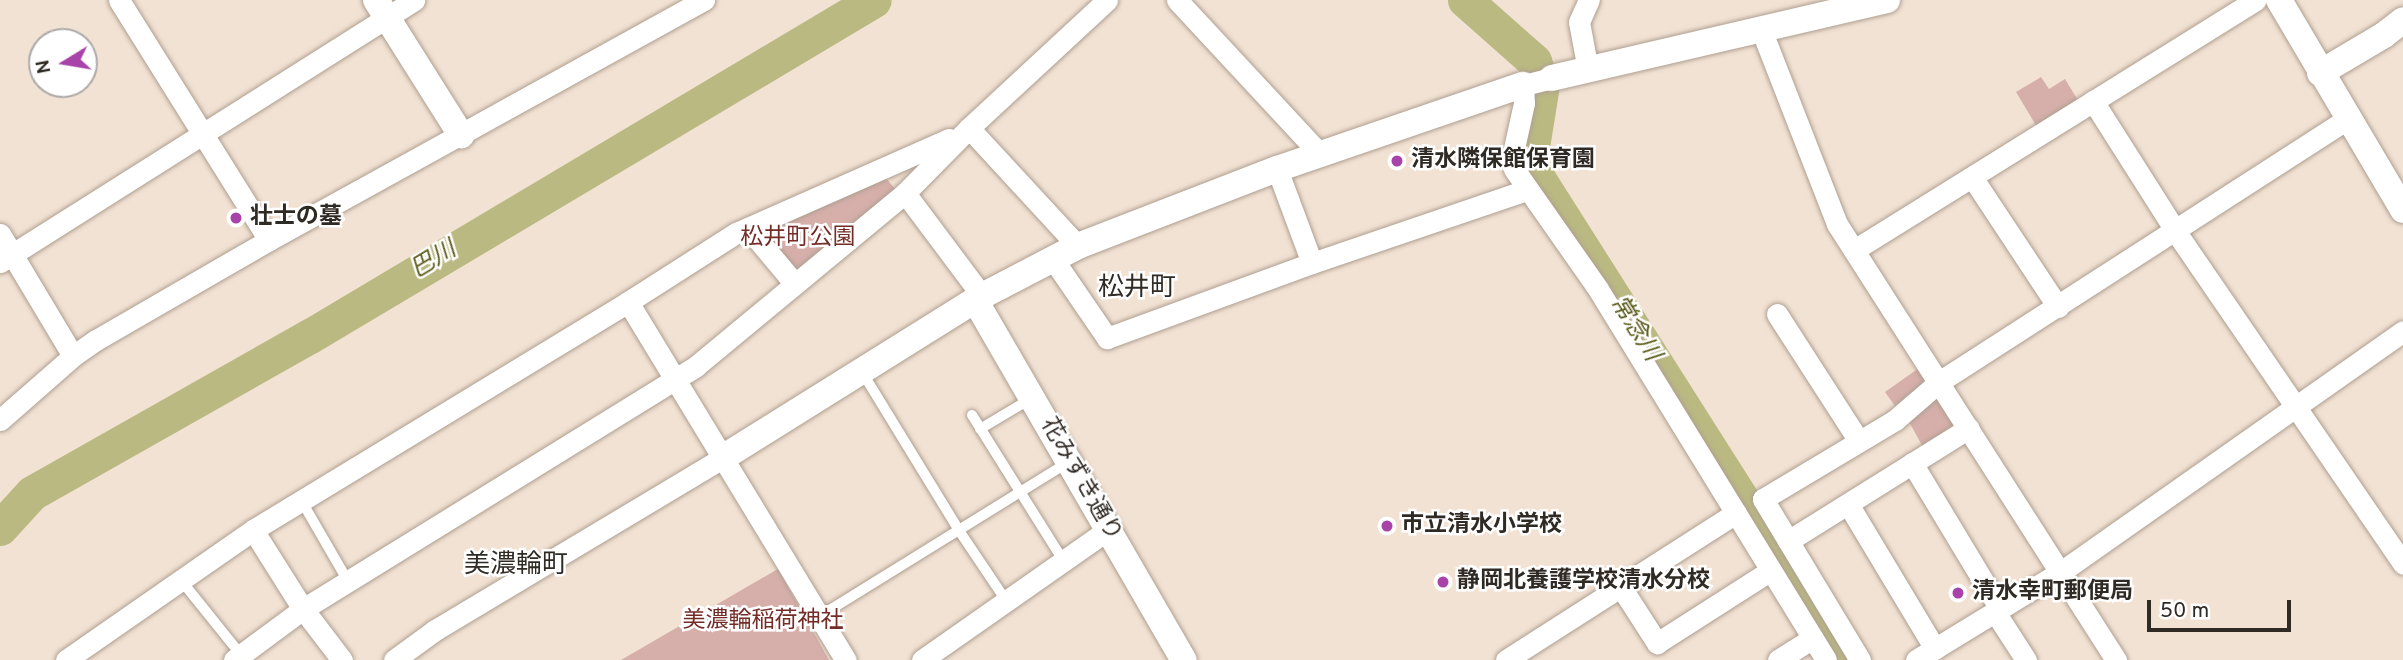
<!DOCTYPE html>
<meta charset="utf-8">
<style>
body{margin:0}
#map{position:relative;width:2403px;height:660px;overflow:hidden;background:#f2e2d3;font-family:Overpass,"Noto Sans JP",sans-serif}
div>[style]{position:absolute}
.green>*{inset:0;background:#d6afaa}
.river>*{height:35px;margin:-17.5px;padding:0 17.5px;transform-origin:17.5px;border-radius:17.5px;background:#bab982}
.roads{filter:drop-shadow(0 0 2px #ae9f91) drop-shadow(0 0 2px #ae9f91)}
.service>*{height:10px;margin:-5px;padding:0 5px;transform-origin:5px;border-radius:5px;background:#fff}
.minor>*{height:21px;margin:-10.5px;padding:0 10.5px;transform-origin:10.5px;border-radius:10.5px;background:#fff}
.tertiary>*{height:26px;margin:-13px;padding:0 13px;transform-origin:13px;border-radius:13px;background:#fff}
.dots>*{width:19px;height:19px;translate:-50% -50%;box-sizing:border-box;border:4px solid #fff;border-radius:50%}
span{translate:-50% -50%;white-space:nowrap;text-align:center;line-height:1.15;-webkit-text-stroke:5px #fff;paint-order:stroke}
.poi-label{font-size:23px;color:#302a25;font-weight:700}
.left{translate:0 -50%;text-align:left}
.park-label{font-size:23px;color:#742c27}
.street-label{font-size:23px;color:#302a25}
.water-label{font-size:24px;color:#5c5a1b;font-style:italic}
.quarter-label{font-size:26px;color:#302a25}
.north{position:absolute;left:28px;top:28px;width:70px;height:70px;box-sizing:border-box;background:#fff;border:2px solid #acaaa8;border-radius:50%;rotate:259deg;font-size:19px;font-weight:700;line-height:28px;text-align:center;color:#302a25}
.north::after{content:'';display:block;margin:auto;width:24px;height:32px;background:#a743a9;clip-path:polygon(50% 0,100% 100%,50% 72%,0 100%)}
.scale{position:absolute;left:2147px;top:600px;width:144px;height:32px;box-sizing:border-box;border:4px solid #302a25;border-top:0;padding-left:9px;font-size:21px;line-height:24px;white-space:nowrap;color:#302a25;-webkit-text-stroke:5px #fff;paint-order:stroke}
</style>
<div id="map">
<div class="green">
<i style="clip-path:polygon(2041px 77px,2049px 89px,2065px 79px,2079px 102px,2037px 127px,2016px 92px)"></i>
<i style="clip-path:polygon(882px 174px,898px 192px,794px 275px,758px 228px)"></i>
<i style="clip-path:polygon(1919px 368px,1924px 376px,1923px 383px,1895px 406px,1885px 392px)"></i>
<i style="clip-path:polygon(1929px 399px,1939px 399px,1955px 421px,1952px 431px,1924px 449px,1908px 420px)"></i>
<i style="clip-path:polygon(778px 569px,829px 660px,621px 660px)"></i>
</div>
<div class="river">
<i style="left:1465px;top:0;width:92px;rotate:41.5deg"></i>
<i style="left:1534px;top:61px;width:25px;rotate:72deg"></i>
<i style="left:1542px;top:85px;width:75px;rotate:99.2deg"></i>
<i style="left:1530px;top:159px;width:23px;rotate:67deg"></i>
<i style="left:1539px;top:180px;width:569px;rotate:57.57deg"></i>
<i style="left:0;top:528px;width:47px;rotate:-47.6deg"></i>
<i style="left:32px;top:493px;width:319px;rotate:-29.5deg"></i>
<i style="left:310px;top:336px;width:656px;rotate:-30.78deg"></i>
</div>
<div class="roads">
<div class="service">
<i style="left:862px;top:372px;width:188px;rotate:58.5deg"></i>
<i style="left:960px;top:532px;width:81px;rotate:56.1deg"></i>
<i style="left:972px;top:415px;width:171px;rotate:57.9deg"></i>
<i style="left:980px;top:429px;width:61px;rotate:-30.8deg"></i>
<i style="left:301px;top:500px;width:94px;rotate:59.9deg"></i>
<i style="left:180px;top:579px;width:97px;rotate:51.2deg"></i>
<i style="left:820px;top:616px;width:292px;rotate:-31.8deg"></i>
</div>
<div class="minor">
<i style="left:119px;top:0;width:283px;rotate:58deg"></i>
<i style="left:1177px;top:0;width:210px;rotate:47.1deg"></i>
<i style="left:1761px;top:29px;width:209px;rotate:68.7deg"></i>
<i style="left:1837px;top:224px;width:518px;rotate:57.38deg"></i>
<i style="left:1588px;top:70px;width:49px;rotate:-100.6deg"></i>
<i style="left:1579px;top:22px;width:24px;rotate:-66deg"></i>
<i style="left:1552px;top:78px;width:30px;rotate:166deg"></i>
<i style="left:1523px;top:85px;width:18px;rotate:87deg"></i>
<i style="left:1524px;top:103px;width:51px;rotate:102.4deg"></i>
<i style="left:1513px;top:153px;width:16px;rotate:86deg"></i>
<i style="left:1514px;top:169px;width:146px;rotate:55deg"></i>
<i style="left:1598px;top:289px;width:435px;rotate:58.4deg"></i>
<i style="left:2093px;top:101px;width:155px;rotate:57.6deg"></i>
<i style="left:2176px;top:232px;width:402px;rotate:55.6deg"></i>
<i style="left:969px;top:128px;width:161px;rotate:47.3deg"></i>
<i style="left:1277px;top:169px;width:100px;rotate:69.6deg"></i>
<i style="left:1972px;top:177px;width:156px;rotate:56.5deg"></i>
<i style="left:905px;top:193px;width:129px;rotate:53.2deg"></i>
<i style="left:748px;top:228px;width:73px;rotate:50deg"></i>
<i style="left:0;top:234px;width:142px;rotate:59.1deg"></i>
<i style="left:1854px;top:250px;width:473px;rotate:-31.9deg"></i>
<i style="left:1053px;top:259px;width:96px;rotate:55.6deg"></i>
<i style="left:1107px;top:338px;width:218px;rotate:-20.1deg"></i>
<i style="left:1312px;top:263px;width:226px;rotate:-18.8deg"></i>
<i style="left:0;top:262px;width:490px;rotate:-32.3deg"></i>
<i style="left:628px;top:302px;width:419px;rotate:58.7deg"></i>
<i style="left:1777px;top:314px;width:151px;rotate:57.2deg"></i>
<i style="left:0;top:420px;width:97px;rotate:-41.2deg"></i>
<i style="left:73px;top:356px;width:28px;rotate:-35deg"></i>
<i style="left:96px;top:340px;width:200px;rotate:-30deg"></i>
<i style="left:269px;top:240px;width:497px;rotate:-28.9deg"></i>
<i style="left:1912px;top:463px;width:170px;rotate:58.9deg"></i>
<i style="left:1848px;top:504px;width:169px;rotate:59deg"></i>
<i style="left:253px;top:530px;width:93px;rotate:57.7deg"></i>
<i style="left:303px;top:609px;width:64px;rotate:52.6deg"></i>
<i style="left:1788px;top:541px;width:213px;rotate:-32deg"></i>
<i style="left:1621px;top:587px;width:67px;rotate:57.3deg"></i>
<i style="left:1657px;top:643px;width:135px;rotate:-32.6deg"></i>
<i style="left:1995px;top:612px;width:57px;rotate:57.1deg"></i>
<i style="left:66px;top:660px;width:228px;rotate:-34.8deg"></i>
<i style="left:253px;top:530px;width:439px;rotate:-31.3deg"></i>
<i style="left:628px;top:302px;width:128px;rotate:-32.6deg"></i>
<i style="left:736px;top:233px;width:233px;rotate:-23.8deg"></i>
<i style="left:234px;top:660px;width:86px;rotate:-36.5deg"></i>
<i style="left:303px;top:609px;width:462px;rotate:-31.7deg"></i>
<i style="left:696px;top:366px;width:271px;rotate:-39.6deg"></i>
<i style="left:905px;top:193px;width:91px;rotate:-45.4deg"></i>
<i style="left:969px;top:128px;width:188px;rotate:-42.8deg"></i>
<i style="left:394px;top:660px;width:51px;rotate:-36.2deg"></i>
<i style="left:435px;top:630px;width:337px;rotate:-30.9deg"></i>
<i style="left:922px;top:660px;width:228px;rotate:-35deg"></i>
<i style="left:1506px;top:660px;width:273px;rotate:-32.6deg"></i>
<i style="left:1778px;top:660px;width:41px;rotate:-32.2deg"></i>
<i style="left:1860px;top:660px;width:188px;rotate:-121.1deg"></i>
<i style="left:1763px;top:499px;width:154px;rotate:-30.9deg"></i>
<i style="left:1895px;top:420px;width:58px;rotate:-40.8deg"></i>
<i style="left:1939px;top:382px;width:485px;rotate:-32.8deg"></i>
<i style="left:1916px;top:660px;width:171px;rotate:-31.4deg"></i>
<i style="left:2062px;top:571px;width:417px;rotate:-35.1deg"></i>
</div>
<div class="tertiary">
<i style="left:376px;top:0;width:160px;rotate:57.8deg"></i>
<i style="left:2279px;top:0;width:244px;rotate:59.4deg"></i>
<i style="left:2320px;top:73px;width:74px;rotate:-30.7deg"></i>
<i style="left:2384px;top:35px;width:24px;rotate:-38deg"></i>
<i style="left:1552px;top:78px;width:344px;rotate:-13.1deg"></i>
<i style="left:975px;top:300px;width:416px;rotate:59.9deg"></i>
<i style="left:724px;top:457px;width:304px;rotate:-32deg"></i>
<i style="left:982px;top:296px;width:108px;rotate:-27.5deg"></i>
<i style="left:1078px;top:246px;width:213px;rotate:-21.2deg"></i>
<i style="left:1277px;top:169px;width:260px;rotate:-18.9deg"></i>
</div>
</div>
<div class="dots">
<i style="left:1397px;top:161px;background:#a743a9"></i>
<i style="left:236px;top:218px;background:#a743a9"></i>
<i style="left:1387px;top:526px;background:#a743a9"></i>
<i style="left:1443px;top:582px;background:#a743a9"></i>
<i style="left:1958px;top:593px;background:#a743a9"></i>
</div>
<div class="poi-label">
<span class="left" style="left:1411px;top:161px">清水隣保館保育園</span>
<span class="left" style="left:250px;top:218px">壮士の墓</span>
<span class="left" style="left:1401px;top:526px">市立清水小学校</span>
<span class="left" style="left:1457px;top:582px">静岡北養護学校清水分校</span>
<span class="left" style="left:1972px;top:593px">清水幸町郵便局</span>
</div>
<div class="park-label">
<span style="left:798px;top:239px">松井町公園</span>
<span style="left:763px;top:622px">美濃輪稲荷神社</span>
</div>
<div class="street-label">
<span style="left:1080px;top:480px;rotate:60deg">花みずき通り</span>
</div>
<div class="water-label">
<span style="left:434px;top:261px;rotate:-31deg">巴川</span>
<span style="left:1634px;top:329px;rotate:58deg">常念川</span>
</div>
<div class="quarter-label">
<span style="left:1137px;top:289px">松井町</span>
<span style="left:516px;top:566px">美濃輪町</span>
</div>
<div class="north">N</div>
<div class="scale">50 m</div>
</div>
